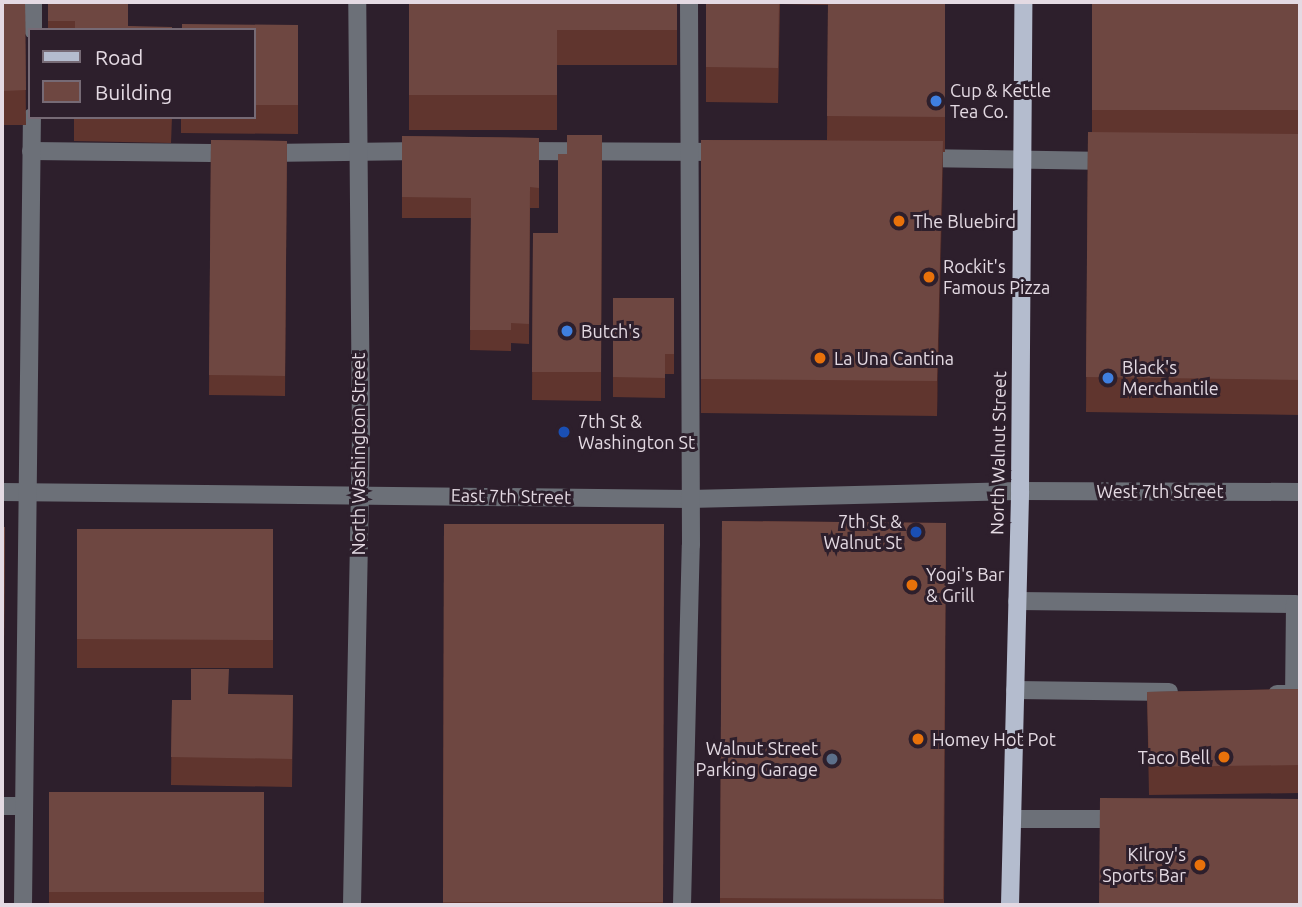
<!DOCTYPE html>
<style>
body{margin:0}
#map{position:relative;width:1302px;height:907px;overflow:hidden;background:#2d1f2c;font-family:Ubuntu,sans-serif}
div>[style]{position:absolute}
.minor>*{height:18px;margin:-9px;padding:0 9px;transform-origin:9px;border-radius:9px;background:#6c7078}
.major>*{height:18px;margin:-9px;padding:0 9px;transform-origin:9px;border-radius:9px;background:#b4bcce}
.wall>*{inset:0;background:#60352e}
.shaded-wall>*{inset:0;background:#462525}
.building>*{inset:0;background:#6e4741}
.dots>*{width:19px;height:19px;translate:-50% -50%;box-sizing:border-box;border:4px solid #2d1f2c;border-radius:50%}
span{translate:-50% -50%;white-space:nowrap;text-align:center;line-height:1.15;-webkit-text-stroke:6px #2d1f2c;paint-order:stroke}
.poi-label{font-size:18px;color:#e4dae3}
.left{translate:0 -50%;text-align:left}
.right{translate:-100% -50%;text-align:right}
.street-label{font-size:18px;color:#e4dae3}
.frame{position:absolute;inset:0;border:4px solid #e4dae3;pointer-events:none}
.legend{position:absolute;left:28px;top:28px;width:228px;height:91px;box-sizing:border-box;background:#2d1f2c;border:2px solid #766a75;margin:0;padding:9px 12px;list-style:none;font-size:21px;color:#e4dae3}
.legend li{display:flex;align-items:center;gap:14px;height:35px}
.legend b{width:35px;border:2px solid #766a75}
</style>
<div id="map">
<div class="minor">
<i style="left:33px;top:30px;width:28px;rotate:-90deg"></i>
<i style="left:31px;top:151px;width:203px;rotate:0.6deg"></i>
<i style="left:518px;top:151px;width:206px;rotate:0.3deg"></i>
<i style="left:266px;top:153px;width:157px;rotate:-0.7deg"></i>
<i style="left:920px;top:158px;width:189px;rotate:0.9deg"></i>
<i style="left:2px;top:492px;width:687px;rotate:0.58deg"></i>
<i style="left:689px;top:499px;width:331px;rotate:-1.4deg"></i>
<i style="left:1020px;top:491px;width:280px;rotate:0.2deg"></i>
<i style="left:1017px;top:601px;width:278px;rotate:0.6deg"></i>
<i style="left:1295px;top:604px;width:90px;rotate:90.6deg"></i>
<i style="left:1294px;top:694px;width:17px;rotate:180deg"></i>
<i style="left:1015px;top:690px;width:154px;rotate:0.7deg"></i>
<i style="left:2px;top:806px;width:21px"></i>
<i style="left:1012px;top:819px;width:110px"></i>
<i style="left:23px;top:905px;width:788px;rotate:-89.35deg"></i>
<i style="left:352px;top:905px;width:473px;rotate:-88.9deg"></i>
<i style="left:361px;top:432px;width:430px;rotate:-90.5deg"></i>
<i style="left:682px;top:905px;width:360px;rotate:-88.6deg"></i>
<i style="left:691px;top:545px;width:543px;rotate:-90.21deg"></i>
</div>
<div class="major">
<i style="left:1010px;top:905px;width:414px;rotate:-88.6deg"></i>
<i style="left:1020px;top:491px;width:489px;rotate:-89.6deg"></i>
</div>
<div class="wall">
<i style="clip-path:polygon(2px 2px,25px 2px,26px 125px,2px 125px)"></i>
<i style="clip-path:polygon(48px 2px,128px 26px,172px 30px,48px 30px)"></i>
<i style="clip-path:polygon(409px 2px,677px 2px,677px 65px,557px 65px,557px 130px,409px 130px)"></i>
<i style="clip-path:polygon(706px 2px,945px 2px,945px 152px,943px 152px,937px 416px,701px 413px,701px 140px,827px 140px,828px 5px,780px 4px,778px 103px,706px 102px)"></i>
<i style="clip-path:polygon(1092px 2px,1300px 2px,1300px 415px,1086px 412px,1088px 132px,1092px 132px)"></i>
<i style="clip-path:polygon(298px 25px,298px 134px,181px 133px,181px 117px,254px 117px,254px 30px)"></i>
<i style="clip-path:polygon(74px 117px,172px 117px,171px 143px,74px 141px)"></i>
<i style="clip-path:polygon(602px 135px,601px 401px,532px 400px,533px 233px,558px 233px,567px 154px)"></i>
<i style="clip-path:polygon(402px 136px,539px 138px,539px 208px,530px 208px,529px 344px,511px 343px,511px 351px,470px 350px,471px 218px,402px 218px)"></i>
<i style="clip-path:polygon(211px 140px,287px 141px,285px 396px,209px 395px)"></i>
<i style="clip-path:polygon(613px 298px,674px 298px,674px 374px,665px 374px,665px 398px,613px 397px)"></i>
<i style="clip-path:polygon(722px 521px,946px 523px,944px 905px,720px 905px)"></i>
<i style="clip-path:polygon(444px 524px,664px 524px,663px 905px,443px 905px)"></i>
<i style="clip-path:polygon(2px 527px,5px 527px,3px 786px,2px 786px)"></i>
<i style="clip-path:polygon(77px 529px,273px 529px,273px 668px,77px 668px)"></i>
<i style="clip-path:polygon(1300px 689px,1300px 793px,1149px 795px,1147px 692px)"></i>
<i style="clip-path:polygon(229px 694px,293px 695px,292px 787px,171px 785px,172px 700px,191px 700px)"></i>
<i style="clip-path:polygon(49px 792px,264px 792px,264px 905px,49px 905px)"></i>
</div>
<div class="shaded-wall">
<i style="clip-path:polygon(943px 141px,943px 176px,937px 416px,937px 381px)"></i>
</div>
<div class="building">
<i style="clip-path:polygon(2px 2px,25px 2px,26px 90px,2px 91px)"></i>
<i style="clip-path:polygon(48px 2px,128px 2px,128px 26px,172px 27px,172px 30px,75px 30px,75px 21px,48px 21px)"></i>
<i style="clip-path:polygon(409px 2px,677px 2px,677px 30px,557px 30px,557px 95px,409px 95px)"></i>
<i style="clip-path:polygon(706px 2px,779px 2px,778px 68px,706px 67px)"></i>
<i style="clip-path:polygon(828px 2px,945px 2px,945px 117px,827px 116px)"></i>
<i style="clip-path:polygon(1092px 2px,1300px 2px,1300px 110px,1092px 110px)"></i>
<i style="clip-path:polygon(182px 24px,298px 25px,298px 105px,254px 105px,254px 30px,182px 30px)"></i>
<i style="clip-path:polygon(1088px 132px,1300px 134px,1300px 380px,1086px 377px)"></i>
<i style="clip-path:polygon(567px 135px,602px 135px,601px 372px,532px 372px,533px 233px,558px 233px,558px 154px,567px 154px)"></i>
<i style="clip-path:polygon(402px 136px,539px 138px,539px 188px,530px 187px,529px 324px,511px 323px,511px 330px,470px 330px,471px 198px,402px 197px)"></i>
<i style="clip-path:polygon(211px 140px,287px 141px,285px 376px,209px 375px)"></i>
<i style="clip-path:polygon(701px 140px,943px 141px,937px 381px,701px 379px)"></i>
<i style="clip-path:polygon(613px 298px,674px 298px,674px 354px,665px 354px,665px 378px,613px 377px)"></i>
<i style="clip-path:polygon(722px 521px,946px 523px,943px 899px,720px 898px)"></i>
<i style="clip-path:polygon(444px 524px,664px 524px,663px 902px,443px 902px)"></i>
<i style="clip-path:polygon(2px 527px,5px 527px,3px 751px,2px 751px)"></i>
<i style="clip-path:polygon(77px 529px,273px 529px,273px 640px,77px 639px)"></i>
<i style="clip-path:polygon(191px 669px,229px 669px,228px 694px,293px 695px,292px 759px,171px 757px,172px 700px,191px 700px)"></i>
<i style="clip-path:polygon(1300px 689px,1300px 765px,1149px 767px,1147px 692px)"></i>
<i style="clip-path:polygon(49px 792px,264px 792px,264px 892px,49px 892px)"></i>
<i style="clip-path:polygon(1100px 798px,1300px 799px,1300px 905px,1099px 905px)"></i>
</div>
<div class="dots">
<i style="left:936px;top:101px;background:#3f7fe0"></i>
<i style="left:899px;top:221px;background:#e8710a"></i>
<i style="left:929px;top:277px;background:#e8710a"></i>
<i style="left:567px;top:331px;background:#3f7fe0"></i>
<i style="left:820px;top:358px;background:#e8710a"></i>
<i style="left:1108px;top:378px;background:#3f7fe0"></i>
<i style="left:564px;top:432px;background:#1a4fb4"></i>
<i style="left:916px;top:532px;background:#1a4fb4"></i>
<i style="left:912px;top:585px;background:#e8710a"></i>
<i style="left:918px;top:739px;background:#e8710a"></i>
<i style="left:1224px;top:757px;background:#e8710a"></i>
<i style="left:832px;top:759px;background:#5c6f8a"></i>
<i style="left:1200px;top:865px;background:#e8710a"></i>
</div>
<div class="poi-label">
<span class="left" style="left:950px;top:101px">Cup &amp; Kettle<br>Tea Co.</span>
<span class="left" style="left:913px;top:221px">The Bluebird</span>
<span class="left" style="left:943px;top:277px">Rockit's<br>Famous Pizza</span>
<span class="left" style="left:581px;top:331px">Butch's</span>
<span class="left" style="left:834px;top:358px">La Una Cantina</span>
<span class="left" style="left:1122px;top:378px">Black's<br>Merchantile</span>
<span class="left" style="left:578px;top:432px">7th St &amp;<br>Washington St</span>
<span class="right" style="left:902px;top:532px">7th St &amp;<br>Walnut St</span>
<span class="left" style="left:926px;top:585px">Yogi's Bar<br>&amp; Grill</span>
<span class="left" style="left:932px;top:739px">Homey Hot Pot</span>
<span class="right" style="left:818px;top:759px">Walnut Street<br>Parking Garage</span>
<span class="right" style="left:1210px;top:757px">Taco Bell</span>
<span class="right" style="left:1186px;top:865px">Kilroy's<br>Sports Bar</span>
</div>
<div class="street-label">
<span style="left:998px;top:453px;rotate:-89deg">North Walnut Street</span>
<span style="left:358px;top:454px;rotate:-90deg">North Washington Street</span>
<span style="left:1160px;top:491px">West 7th Street</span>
<span style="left:511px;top:496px;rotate:1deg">East 7th Street</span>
</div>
<div class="frame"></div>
<ul class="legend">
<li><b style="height:9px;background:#b4bcce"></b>Road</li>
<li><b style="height:19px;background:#6e4741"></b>Building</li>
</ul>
</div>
